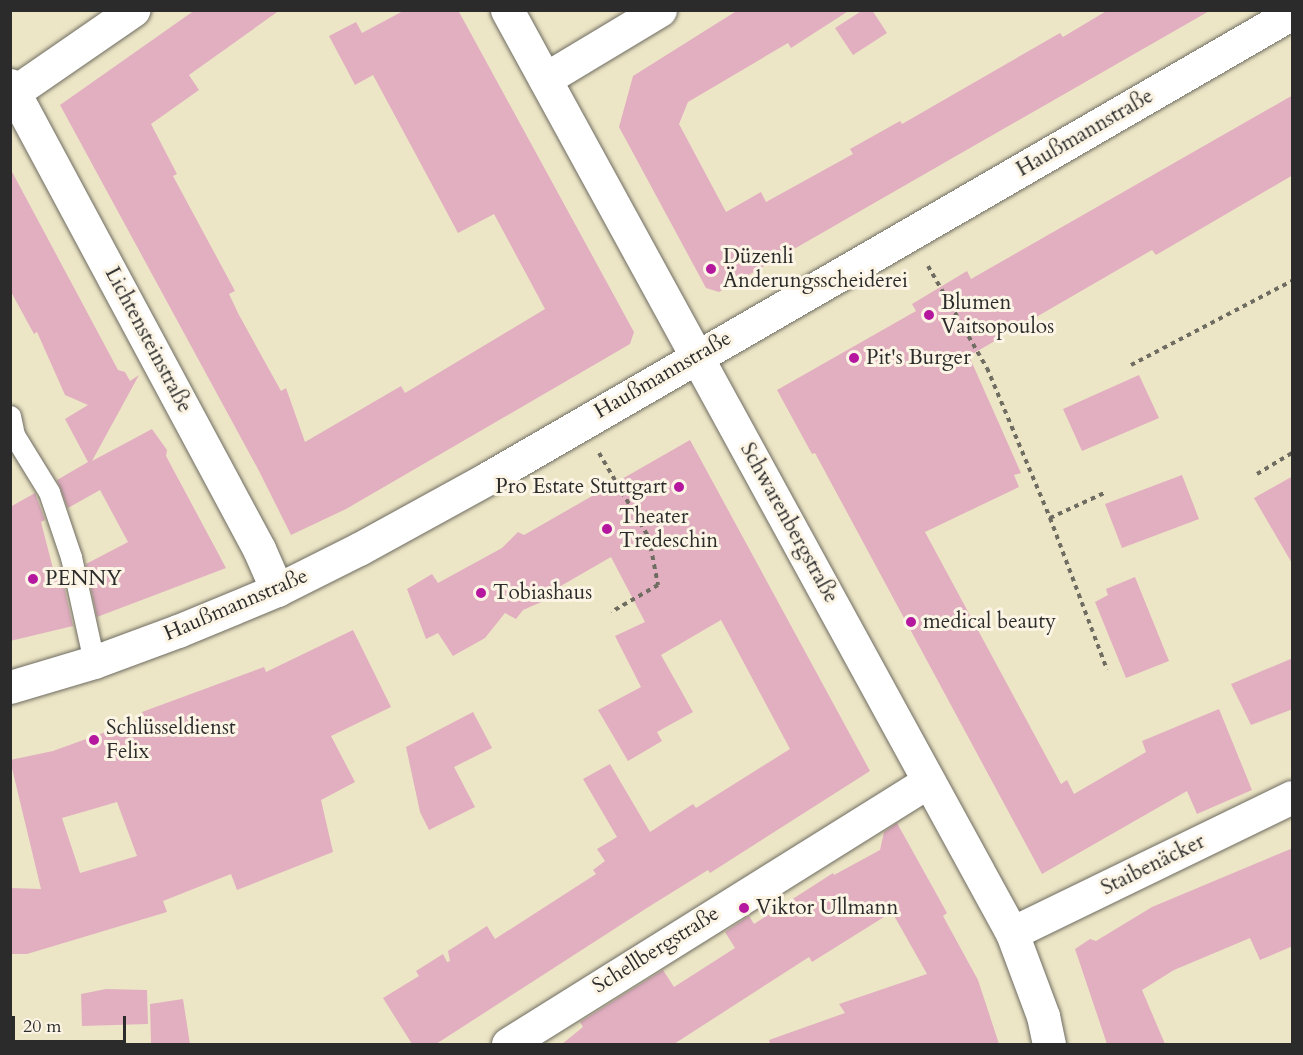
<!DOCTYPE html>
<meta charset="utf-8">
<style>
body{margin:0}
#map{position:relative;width:1303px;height:1055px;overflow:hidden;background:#ede6c6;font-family:Cardo,serif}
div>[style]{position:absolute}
.building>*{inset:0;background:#e1afc0}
.path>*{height:4px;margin-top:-2px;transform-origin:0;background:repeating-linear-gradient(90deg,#6f6c61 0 4.5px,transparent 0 9px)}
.roads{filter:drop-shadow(0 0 2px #6f6c61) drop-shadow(0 0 2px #6f6c61)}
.service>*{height:21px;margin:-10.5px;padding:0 10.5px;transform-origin:10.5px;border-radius:10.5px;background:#fff}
.minor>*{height:33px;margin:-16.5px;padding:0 16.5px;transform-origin:16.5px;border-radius:16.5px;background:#fff}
.tertiary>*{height:33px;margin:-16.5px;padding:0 16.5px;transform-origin:16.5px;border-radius:16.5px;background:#fff}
.dots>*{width:16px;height:16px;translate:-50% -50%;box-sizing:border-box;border:3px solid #fcf5e5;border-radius:50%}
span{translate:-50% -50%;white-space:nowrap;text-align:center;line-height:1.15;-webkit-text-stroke:6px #fcf5e5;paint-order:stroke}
.street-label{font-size:21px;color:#2b2b2b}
.poi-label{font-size:21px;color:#2b2b2b}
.left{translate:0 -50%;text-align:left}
.right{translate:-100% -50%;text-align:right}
.frame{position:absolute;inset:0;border:12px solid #2b2b2b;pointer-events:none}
.scale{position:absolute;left:12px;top:1016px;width:114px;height:27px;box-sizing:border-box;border:3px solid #2b2b2b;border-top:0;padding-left:8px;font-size:18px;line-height:21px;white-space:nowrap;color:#2b2b2b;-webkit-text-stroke:4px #fcf5e5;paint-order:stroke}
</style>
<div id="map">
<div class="building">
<i style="clip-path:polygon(195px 10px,280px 10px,189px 75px,199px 90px,151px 124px,177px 174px,173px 176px,235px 291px,229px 294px,239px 315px,281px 391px,286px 388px,305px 442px,401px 386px,405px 393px,545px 309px,494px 214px,458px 233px,373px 75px,355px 85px,329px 36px,356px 22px,362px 33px,405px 10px,458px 10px,634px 332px,630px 344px,346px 509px,291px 535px,259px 471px,60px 105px)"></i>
<i style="clip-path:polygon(738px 10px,850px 10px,791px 48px,788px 43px,688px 102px,679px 124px,726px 212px,761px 192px,766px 202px,853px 154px,850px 149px,900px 121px,902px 124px,1060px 33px,1063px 37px,1108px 10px,1211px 10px,719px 292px,706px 288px,619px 127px,633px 76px)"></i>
<i style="clip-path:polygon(863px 10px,872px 10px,887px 33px,853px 55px,835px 28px)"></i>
<i style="clip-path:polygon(1293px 95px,1293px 175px,1156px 255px,1152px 250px,969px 356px,1021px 473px,1014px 475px,1019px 487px,925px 532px,1061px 784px,1067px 780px,1074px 794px,1146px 752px,1142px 741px,1219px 709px,1252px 790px,1197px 814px,1187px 791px,1042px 874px,815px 453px,812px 454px,777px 390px,916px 311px,912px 304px,967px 271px,971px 279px)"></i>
<i style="clip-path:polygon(10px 168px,118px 370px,125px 372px,130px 381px,139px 375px,92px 461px,152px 429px,167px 450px,166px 456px,226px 568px,97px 617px,86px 564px,128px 542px,100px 490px,68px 508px,57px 480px,88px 462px,65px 419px,88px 405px,65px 395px,37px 332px,34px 334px,10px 290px)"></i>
<i style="clip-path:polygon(1139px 375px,1159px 418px,1082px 451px,1063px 409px)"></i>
<i style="clip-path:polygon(690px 440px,870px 771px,710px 873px,708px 870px,650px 906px,436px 1044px,412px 1044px,383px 998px,419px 976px,416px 971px,443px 954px,447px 962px,450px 961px,448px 951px,487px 926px,495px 939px,596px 874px,593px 870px,605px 861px,597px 849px,617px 837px,583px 779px,610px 764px,650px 832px,693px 804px,696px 808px,790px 749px,721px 620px,661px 655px,693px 712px,657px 732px,662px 741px,628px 761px,598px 710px,641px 687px,615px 636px,645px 622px,611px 557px,552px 591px,555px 596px,523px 610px,516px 619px,505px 613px,485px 638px,453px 656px,438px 633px,426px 639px,407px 589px,432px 574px,438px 583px,502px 548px,518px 532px,524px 535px)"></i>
<i style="clip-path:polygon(1182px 475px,1199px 519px,1122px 548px,1105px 504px)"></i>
<i style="clip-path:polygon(1293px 476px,1293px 565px,1254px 498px)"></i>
<i style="clip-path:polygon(35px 493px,45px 520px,41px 522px,56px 580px,62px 577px,73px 626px,10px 641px,10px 507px)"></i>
<i style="clip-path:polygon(1135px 577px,1169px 661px,1126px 678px,1095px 602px,1108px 595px,1106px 589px)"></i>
<i style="clip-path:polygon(evenodd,353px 630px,391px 707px,331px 736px,355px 782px,321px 800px,333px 852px,237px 890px,231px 874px,163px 901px,167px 912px,27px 954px,10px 954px,10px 888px,41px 889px,10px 760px,53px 751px,144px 718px,142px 712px,264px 667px,266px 672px,353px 630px,117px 802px,137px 856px,80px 873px,62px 818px,117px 802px)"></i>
<i style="clip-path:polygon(1293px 658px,1293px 709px,1251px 725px,1231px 684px)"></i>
<i style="clip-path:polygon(473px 712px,492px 748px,454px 767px,475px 807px,429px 830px,420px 812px,406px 747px)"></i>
<i style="clip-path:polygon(897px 823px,947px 913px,943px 916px,978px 980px,999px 1044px,770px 1044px,769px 1040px,845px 1013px,839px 1004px,927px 974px,892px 912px,812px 962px,809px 957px,674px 1044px,562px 1044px,583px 1027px,580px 1022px,663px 970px,674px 987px,735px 948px,725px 932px,749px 916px,754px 924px,833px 873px,834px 875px,880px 850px,884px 832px)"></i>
<i style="clip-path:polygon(1293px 848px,1293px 946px,1260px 960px,1250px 938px,1174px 970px,1142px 990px,1165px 1044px,1107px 1044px,1075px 949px,1090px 939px,1096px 941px,1152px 907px)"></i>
<i style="clip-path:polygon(106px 989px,147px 990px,148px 1024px,82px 1026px,81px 994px)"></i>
<i style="clip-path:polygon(183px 999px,190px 1044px,151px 1044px,150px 1004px)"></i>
</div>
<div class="path">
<i style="left:928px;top:266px;width:118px;rotate:60deg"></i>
<i style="left:987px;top:368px;width:163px;rotate:67.2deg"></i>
<i style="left:1050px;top:518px;width:60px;rotate:-24.8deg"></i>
<i style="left:1131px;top:365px;width:182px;rotate:-27.6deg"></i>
<i style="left:599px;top:453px;width:99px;rotate:59.5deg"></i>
<i style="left:649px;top:538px;width:48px;rotate:79.2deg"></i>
<i style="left:658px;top:585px;width:54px;rotate:150.1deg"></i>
<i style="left:1257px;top:474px;width:41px;rotate:-31deg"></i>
<i style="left:1050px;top:518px;width:162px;rotate:69.4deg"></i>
</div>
<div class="roads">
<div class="service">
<i style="left:10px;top:416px;width:19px;rotate:78deg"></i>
<i style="left:14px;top:435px;width:67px;rotate:58.4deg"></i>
<i style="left:49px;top:492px;width:69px;rotate:71.3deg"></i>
<i style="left:71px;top:557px;width:107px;rotate:77.6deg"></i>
</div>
<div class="minor">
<i style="left:545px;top:79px;width:134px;rotate:-31deg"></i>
<i style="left:10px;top:85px;width:527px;rotate:61.78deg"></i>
<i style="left:259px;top:549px;width:45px;rotate:66.3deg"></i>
<i style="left:10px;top:95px;width:150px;rotate:-34.6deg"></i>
<i style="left:1012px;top:933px;width:311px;rotate:-25.9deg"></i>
<i style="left:508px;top:1044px;width:495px;rotate:-32deg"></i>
</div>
<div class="tertiary">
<i style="left:507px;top:10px;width:1052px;rotate:61.32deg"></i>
<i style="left:1012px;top:933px;width:89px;rotate:69.5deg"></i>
<i style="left:1043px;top:1016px;width:29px;rotate:78deg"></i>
<i style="left:10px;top:687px;width:88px;rotate:-16.6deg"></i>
<i style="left:94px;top:662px;width:90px;rotate:-20.3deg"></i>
<i style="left:178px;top:631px;width:107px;rotate:-22.5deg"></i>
<i style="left:277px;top:590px;width:92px;rotate:-26.6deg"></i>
<i style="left:359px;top:549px;width:147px;rotate:-28.8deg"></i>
<i style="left:488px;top:478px;width:929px;rotate:-30.04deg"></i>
</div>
</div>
<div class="dots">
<i style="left:711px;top:269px;background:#b5179e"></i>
<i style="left:929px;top:315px;background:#b5179e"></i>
<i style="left:854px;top:358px;background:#b5179e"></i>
<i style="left:679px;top:487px;background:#b5179e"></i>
<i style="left:607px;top:529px;background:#b5179e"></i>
<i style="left:33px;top:579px;background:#b5179e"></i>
<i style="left:481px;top:593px;background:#b5179e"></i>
<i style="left:911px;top:622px;background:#b5179e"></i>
<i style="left:94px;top:740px;background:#b5179e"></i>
<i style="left:744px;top:908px;background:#b5179e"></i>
</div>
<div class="street-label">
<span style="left:1085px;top:133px;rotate:-30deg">Haußmannstraße</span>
<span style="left:148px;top:340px;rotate:62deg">Lichtensteinstraße</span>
<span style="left:663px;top:375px;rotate:-30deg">Haußmannstraße</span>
<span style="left:789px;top:523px;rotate:61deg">Schwarenbergstraße</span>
<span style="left:236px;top:605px;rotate:-23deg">Haußmannstraße</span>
<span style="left:1153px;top:865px;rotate:-26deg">Staibenäcker</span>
<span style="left:656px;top:950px;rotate:-32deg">Schellbergstraße</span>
</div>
<div class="poi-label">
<span class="left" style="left:723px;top:269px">Düzenli<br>Änderungsscheiderei</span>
<span class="left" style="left:941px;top:315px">Blumen<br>Vaitsopoulos</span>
<span class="left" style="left:866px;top:358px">Pit's Burger</span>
<span class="right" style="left:667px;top:487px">Pro Estate Stuttgart</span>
<span class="left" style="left:619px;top:529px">Theater<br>Tredeschin</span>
<span class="left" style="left:45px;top:579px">PENNY</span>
<span class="left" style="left:493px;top:593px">Tobiashaus</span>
<span class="left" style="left:923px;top:622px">medical beauty</span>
<span class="left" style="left:106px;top:740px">Schlüsseldienst<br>Felix</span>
<span class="left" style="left:756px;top:908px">Viktor Ullmann</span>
</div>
<div class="frame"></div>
<div class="scale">20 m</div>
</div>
